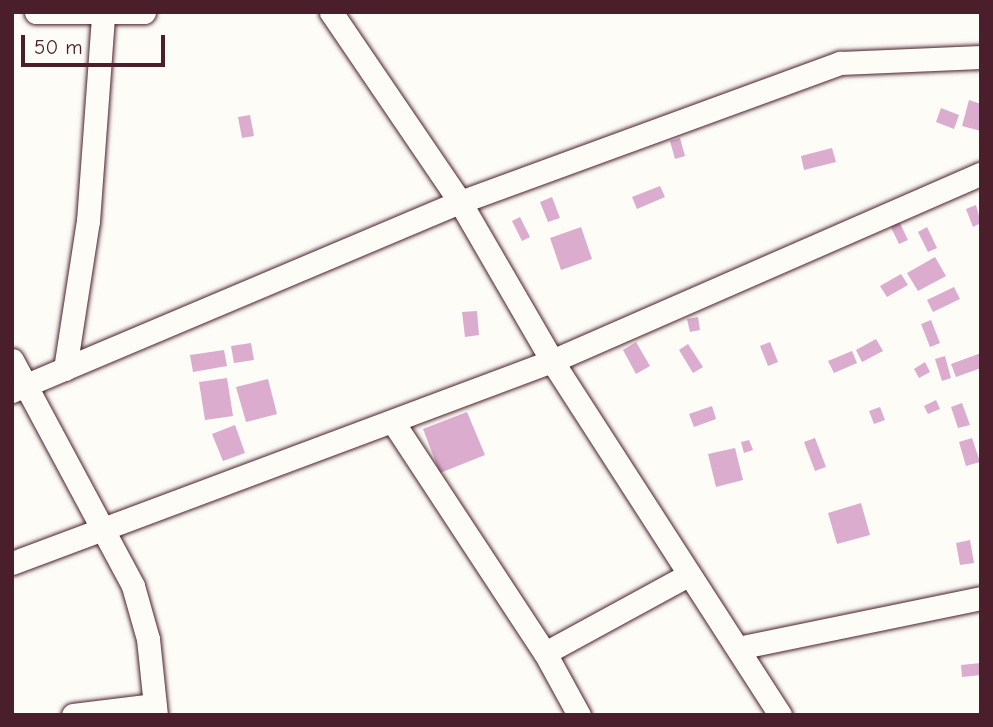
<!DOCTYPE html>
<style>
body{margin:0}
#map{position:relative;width:993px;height:727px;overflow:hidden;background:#fdfcf7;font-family:"Comic Neue",sans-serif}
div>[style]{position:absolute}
.building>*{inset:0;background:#dbacce}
.roads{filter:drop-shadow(0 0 2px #4a1f2b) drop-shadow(0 0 2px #4a1f2b)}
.street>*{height:23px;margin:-11.5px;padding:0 11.5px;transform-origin:11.5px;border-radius:11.5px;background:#fdfcf7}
span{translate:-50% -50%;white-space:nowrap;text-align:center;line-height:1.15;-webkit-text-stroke:7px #fdfcf7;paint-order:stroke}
.frame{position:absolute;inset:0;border:14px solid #4a1f2b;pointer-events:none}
.scale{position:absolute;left:21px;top:35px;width:144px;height:32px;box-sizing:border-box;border:4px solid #4a1f2b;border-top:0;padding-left:9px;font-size:21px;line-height:24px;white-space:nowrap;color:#4a1f2b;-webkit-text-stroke:5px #fdfcf7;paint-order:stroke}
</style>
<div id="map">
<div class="building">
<i style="clip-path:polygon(969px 100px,981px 104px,981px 131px,962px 126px)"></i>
<i style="clip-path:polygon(941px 108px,959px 115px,954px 129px,936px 122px)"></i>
<i style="clip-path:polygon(250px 115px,254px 136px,242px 138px,238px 117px)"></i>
<i style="clip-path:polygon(680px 138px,685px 156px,675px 159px,670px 141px)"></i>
<i style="clip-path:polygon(832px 148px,836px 162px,804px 170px,801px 156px)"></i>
<i style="clip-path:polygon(660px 186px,665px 197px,637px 209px,632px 197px)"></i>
<i style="clip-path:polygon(552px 197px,560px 218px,548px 222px,540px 202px)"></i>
<i style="clip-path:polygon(976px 205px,981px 223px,973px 227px,966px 209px)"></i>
<i style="clip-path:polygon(520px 217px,530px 237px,522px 241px,512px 221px)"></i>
<i style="clip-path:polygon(898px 219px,908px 240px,899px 244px,889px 223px)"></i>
<i style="clip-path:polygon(581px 227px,592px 259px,561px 270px,550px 238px)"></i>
<i style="clip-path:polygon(927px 227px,937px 248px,928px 252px,918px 232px)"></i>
<i style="clip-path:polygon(935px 257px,946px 276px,918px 291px,907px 273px)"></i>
<i style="clip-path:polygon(901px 274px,908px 285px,887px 297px,880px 286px)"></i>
<i style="clip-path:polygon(954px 287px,960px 299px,933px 312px,927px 300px)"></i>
<i style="clip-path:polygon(477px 311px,479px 335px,465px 337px,462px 312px)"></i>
<i style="clip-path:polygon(698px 317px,700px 330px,690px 332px,687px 319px)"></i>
<i style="clip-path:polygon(931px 320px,940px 343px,930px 347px,921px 324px)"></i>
<i style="clip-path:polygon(876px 339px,883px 351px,862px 362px,856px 350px)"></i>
<i style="clip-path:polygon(636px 342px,650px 366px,636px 374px,623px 350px)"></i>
<i style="clip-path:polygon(770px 342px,778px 362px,768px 366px,760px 346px)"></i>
<i style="clip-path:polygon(251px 343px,254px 360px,234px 363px,231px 346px)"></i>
<i style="clip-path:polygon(688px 344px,703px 367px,693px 373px,679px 350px)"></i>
<i style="clip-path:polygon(224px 350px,227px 366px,193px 372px,190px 355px)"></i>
<i style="clip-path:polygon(852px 351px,857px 363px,834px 373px,828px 361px)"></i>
<i style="clip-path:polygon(981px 353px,981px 368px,956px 377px,951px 364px)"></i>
<i style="clip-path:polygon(945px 356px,951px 378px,942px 381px,935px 359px)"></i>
<i style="clip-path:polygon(925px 362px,930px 372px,919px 378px,914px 369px)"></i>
<i style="clip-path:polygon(227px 378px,233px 416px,205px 420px,199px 382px)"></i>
<i style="clip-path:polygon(268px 379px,277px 414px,246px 422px,236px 387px)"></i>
<i style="clip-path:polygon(936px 400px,940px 409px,928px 414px,924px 406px)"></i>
<i style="clip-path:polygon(962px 403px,970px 425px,958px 428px,951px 407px)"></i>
<i style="clip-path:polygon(712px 406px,716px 419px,694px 427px,689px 414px)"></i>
<i style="clip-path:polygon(880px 407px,885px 420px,874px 424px,869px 411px)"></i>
<i style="clip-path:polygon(467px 412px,485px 455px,440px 473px,423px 429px)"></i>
<i style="clip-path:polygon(235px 425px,245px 453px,223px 461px,212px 434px)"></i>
<i style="clip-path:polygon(815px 438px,826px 467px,815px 471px,804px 442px)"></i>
<i style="clip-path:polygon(972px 438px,980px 462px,966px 466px,959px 442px)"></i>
<i style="clip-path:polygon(749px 440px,753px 450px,744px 453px,741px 442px)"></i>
<i style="clip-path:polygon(735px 448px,743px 480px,716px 487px,708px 454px)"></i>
<i style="clip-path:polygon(861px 503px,870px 535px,837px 544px,828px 513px)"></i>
<i style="clip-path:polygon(970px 540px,974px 563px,960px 565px,956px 543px)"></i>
<i style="clip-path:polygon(981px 663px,981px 675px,962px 677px,961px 665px)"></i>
</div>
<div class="roads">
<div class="street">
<i style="left:36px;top:12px;width:108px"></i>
<i style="left:331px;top:12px;width:230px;rotate:55.8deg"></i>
<i style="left:460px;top:202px;width:184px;rotate:59.9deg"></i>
<i style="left:552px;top:361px;width:421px;rotate:57.2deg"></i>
<i style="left:12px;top:360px;width:256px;rotate:61.8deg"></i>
<i style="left:133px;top:586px;width:55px;rotate:74.2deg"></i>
<i style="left:148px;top:639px;width:76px;rotate:84deg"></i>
<i style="left:65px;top:369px;width:150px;rotate:-81.2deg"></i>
<i style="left:88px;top:221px;width:206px;rotate:-85.8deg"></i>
<i style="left:12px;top:391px;width:486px;rotate:-22.9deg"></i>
<i style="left:460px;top:202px;width:405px;rotate:-20.1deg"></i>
<i style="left:840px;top:63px;width:141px;rotate:-2.4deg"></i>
<i style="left:393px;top:422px;width:277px;rotate:56.7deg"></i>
<i style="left:545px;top:653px;width:71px;rotate:61.3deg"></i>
<i style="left:12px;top:563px;width:577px;rotate:-20.51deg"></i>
<i style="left:552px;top:361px;width:468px;rotate:-23.6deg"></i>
<i style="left:738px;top:648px;width:248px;rotate:-11.6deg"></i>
<i style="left:545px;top:653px;width:163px;rotate:-28.6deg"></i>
<i style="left:73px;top:715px;width:82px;rotate:-7deg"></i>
</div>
</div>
<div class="frame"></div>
<div class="scale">50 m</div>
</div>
